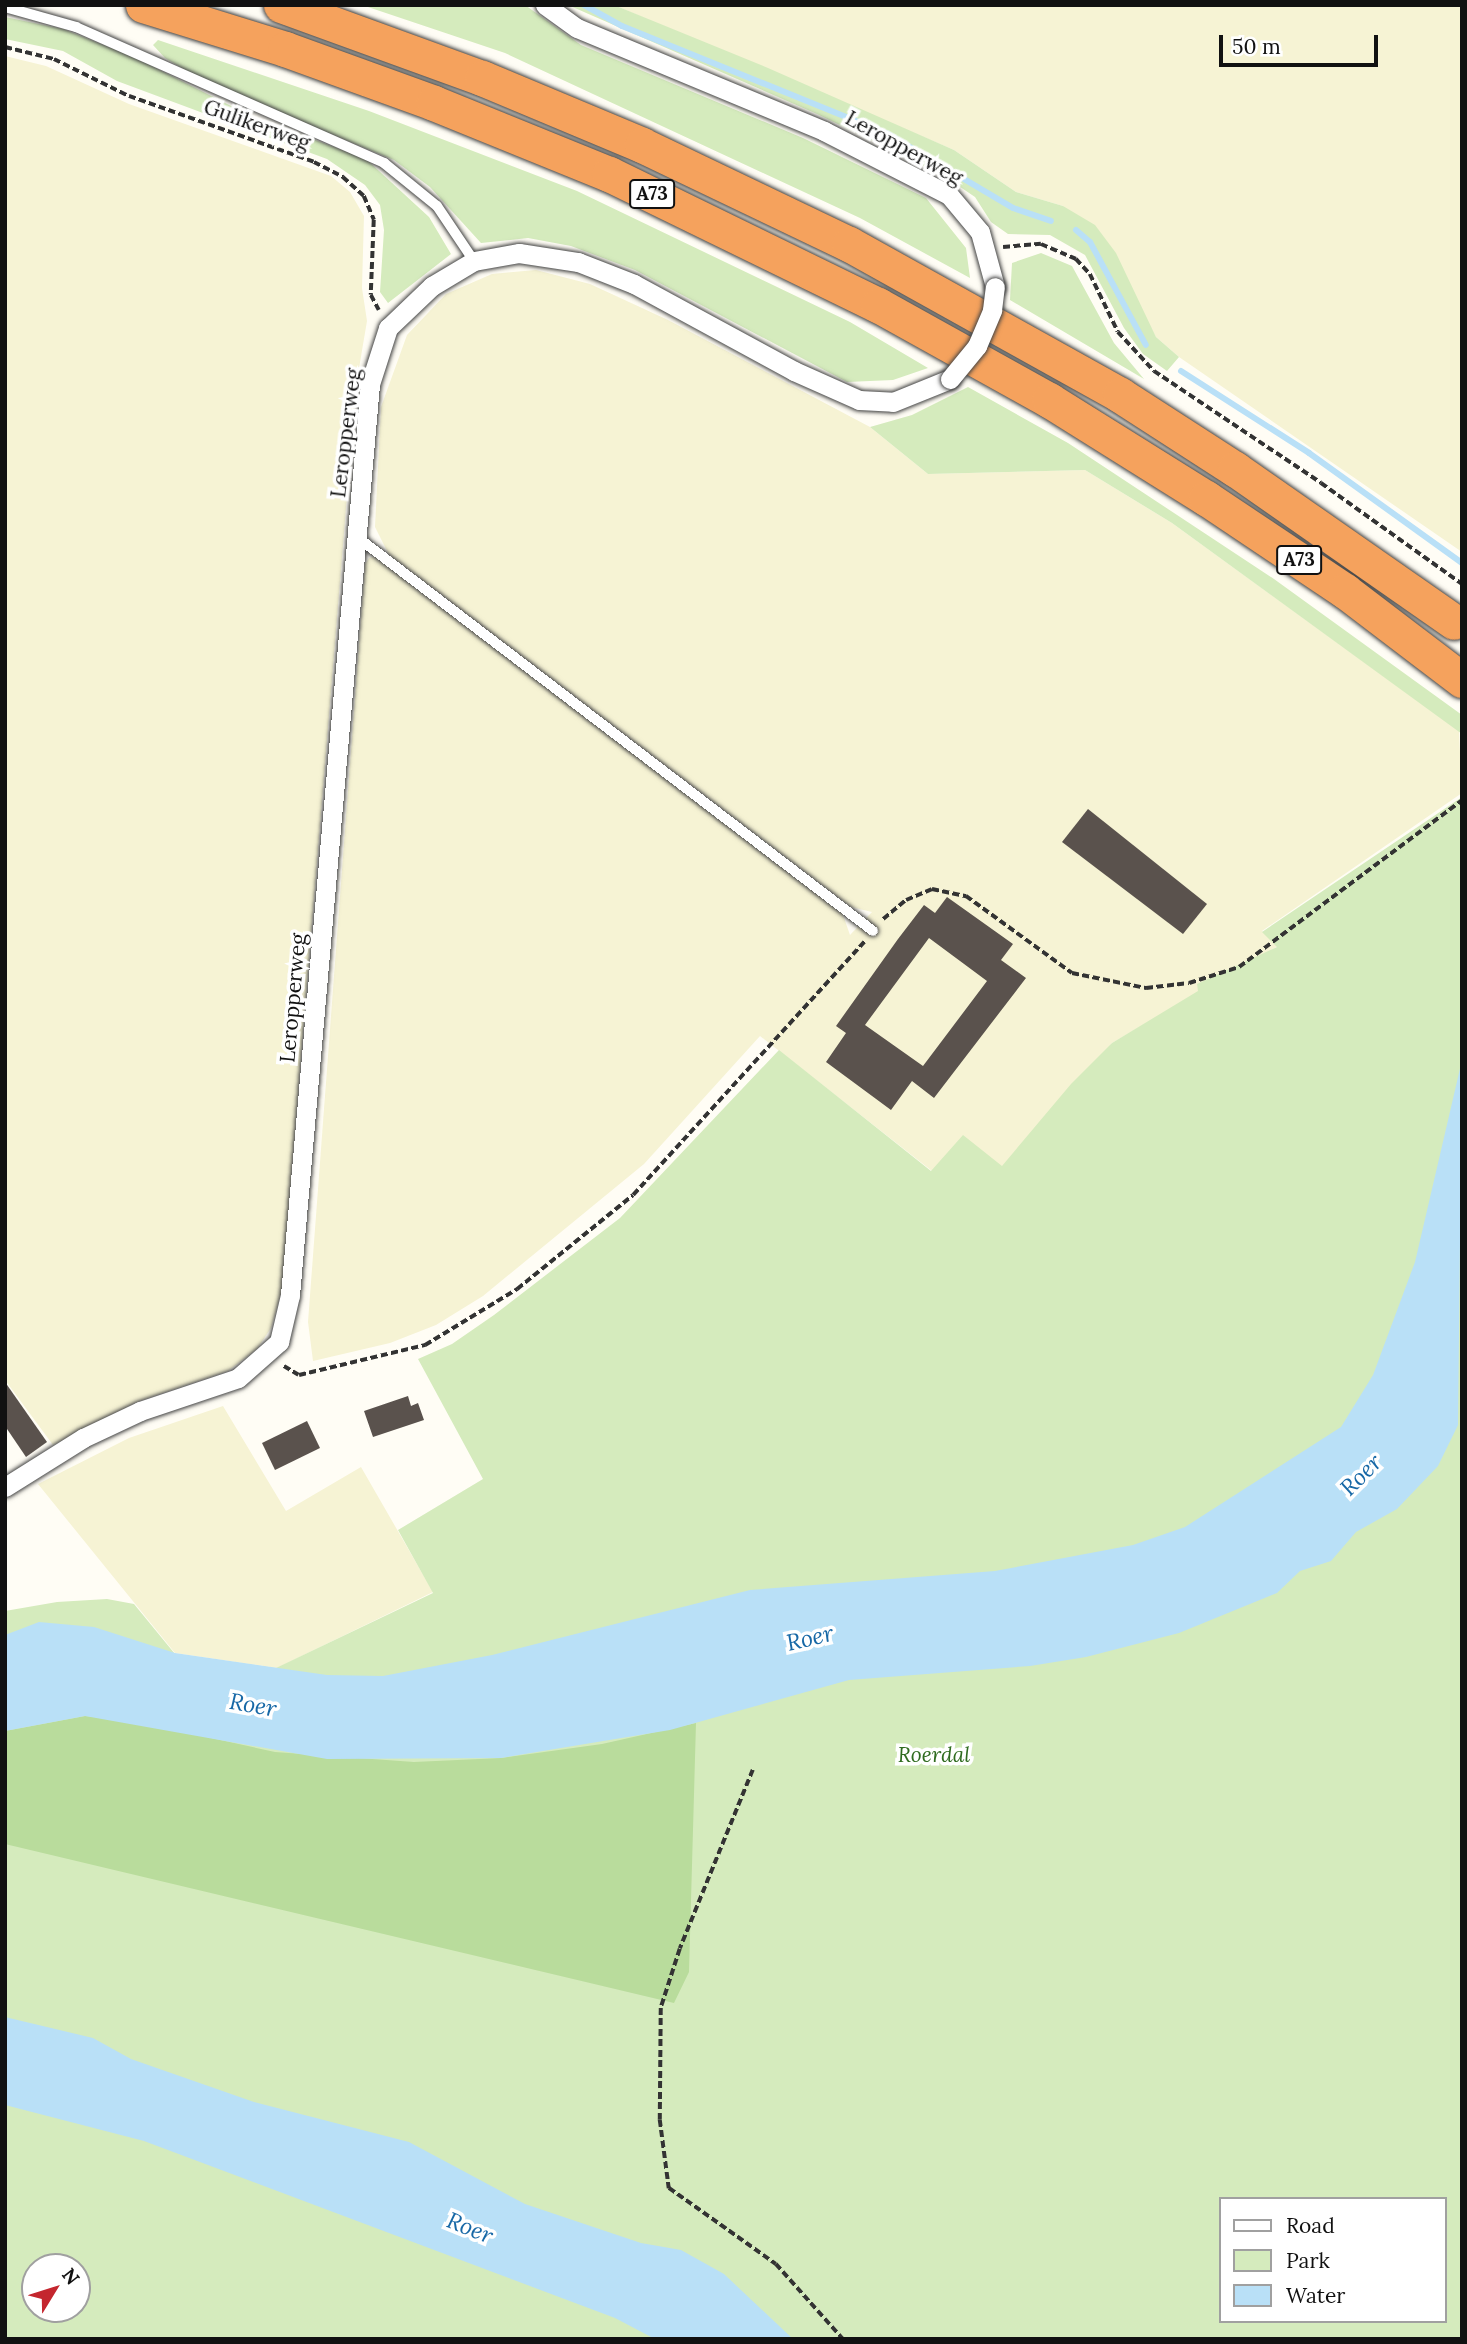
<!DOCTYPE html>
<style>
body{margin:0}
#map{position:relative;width:1467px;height:2344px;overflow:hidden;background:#fffdf5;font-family:Lora,serif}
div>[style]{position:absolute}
.farmland>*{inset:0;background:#f6f3d4}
.green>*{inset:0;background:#d5ebbd}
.forest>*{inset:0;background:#b9dc9c}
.water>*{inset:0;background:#b9e0f7}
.stream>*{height:6px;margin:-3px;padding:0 3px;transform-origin:3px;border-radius:3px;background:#b9e0f7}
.building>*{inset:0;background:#5a524d}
.path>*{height:3.5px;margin-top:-1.75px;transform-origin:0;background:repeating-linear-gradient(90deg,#333 0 7px,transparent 0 10.5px)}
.roads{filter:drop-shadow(0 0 2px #444) drop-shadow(0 0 2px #444)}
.lane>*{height:10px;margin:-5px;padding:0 5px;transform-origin:5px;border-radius:5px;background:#fff}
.street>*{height:19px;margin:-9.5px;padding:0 9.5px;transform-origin:9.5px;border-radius:9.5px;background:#fff}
.highway>*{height:35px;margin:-17.5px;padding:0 17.5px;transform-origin:17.5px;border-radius:17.5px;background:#f5a25d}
.bridges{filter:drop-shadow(0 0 2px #444) drop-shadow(0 0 2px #444)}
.street-bridge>*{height:19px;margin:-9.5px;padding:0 9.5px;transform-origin:9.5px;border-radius:9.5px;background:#fff}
span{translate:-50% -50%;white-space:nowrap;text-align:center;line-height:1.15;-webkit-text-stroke:7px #fff;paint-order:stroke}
.shield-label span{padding:2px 5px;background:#fff;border:2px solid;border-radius:5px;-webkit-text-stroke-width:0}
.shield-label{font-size:19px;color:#111;font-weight:700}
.street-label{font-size:21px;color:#111}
.park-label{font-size:21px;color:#2f6b1f;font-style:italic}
.water-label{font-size:23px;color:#1768a6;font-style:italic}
.frame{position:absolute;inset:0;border:7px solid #111;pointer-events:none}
.legend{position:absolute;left:1219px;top:2197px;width:228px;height:126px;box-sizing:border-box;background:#fff;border:2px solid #a0a0a0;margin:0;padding:9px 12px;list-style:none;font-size:21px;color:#111}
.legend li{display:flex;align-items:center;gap:14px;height:35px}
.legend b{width:35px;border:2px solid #a0a0a0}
.north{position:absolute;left:21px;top:2253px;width:70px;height:70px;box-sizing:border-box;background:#fff;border:2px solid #a0a0a0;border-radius:50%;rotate:52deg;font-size:19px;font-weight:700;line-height:28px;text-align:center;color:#111}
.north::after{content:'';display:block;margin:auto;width:24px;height:32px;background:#c4262e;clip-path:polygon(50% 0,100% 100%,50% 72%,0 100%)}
.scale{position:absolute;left:1219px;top:35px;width:159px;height:32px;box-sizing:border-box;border:4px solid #111;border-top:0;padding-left:9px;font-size:21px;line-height:24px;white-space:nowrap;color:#111;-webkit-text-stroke:5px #fff;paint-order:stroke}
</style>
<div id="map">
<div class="farmland">
<i style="clip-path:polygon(614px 5px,1462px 5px,1462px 552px,1179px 357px,1156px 337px,1140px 307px,1063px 206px,1016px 192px,954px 150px)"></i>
<i style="clip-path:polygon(5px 56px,46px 66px,129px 104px,331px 176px,350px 192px,364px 216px,362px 288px,367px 321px,356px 386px,282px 1290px,271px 1328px,257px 1349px,228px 1371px,139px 1401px,53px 1445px,5px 1380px)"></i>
<i style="clip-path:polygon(536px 270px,590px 284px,668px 320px,870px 427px,928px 474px,1085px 470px,1172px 523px,1459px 731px,1462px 793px,1262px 931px,1278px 946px,1112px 1043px,1007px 1173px,932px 1171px,760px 1036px,644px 1164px,483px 1296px,436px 1325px,390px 1343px,313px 1361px,308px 1322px,365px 564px,369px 558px,376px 556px,842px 912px,850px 935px,872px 912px,851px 907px,389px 555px,375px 527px,381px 407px,407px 335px,446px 294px,492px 274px)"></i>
<i style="clip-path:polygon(223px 1406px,286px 1511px,361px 1467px,433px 1592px,277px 1668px,175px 1653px,38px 1484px,129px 1438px)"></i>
</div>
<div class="green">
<i style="clip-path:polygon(362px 5px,525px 5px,581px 45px,803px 138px,926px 198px,966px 248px,970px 278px,860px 218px,505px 53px)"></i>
<i style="clip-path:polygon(568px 5px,614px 5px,768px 68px,954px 150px,1016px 192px,1063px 206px,1095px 225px,1116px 253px,1156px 337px,1179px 357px,1167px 371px,1143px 354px,1124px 328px,1085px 255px,1050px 235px,1008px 234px,991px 222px,975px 197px,941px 174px,817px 114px)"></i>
<i style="clip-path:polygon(5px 17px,63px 29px,134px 57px,251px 116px,366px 159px,429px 217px,451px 254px,388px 303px,380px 292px,384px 230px,380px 205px,365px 185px,327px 159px,117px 81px,63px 51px,5px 39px)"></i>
<i style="clip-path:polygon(158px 40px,369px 111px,577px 191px,850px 322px,928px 368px,893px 380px,847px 382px,635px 270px,571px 246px,528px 238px,481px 243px,430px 187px,394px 160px,205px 82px,165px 58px,153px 45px)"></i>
<i style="clip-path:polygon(1041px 253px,1072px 266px,1114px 343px,1144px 379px,1010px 300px,1012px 263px)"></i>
<i style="clip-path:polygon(968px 387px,1068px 443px,1274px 579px,1462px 715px,1462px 734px,1172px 523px,1085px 470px,928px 474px,870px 427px,912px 415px)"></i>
<i style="clip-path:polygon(evenodd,1462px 797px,1462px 2339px,5px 2339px,5px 1611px,57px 1602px,107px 1599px,134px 1604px,175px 1654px,276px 1668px,433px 1593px,398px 1530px,483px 1479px,418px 1359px,452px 1344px,494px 1315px,620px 1218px,779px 1050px,931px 1171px,963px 1135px,1002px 1166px,1071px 1084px,1112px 1043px,1198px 991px,1197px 984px,1277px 947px,1262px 932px,1462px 797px,1220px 2199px,1444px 2199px,1444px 2321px,1220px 2321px,1220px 2199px,1462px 797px,35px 2267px,77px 2267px,77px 2309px,35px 2309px,35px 2267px)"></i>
</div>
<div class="forest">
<i style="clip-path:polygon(85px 1716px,133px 1721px,275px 1752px,414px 1762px,501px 1758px,602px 1744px,696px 1723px,689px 1972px,674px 2003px,5px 1844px,5px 1731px)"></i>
</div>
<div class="water">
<i style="clip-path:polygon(1462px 1060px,1458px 1425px,1438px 1466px,1397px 1509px,1356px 1532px,1331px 1561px,1300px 1571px,1277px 1593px,1179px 1633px,1086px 1657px,1030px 1666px,849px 1680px,670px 1730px,501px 1758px,327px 1759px,85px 1716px,5px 1731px,5px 1635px,39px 1622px,94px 1627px,175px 1653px,327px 1675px,383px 1676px,492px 1655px,750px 1590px,995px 1571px,1133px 1545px,1185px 1527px,1341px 1427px,1373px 1375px,1415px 1262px)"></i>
<i style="clip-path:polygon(5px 2017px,93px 2038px,131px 2059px,254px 2102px,409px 2142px,525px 2204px,641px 2243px,681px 2250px,724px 2274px,793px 2339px,655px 2339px,615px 2318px,144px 2141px,5px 2105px)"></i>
</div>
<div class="stream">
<i style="left:584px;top:5px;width:43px;rotate:28.9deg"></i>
<i style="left:622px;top:26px;width:287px;rotate:22.1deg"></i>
<i style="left:888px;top:134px;width:145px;rotate:30.6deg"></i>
<i style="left:1013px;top:208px;width:40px;rotate:18.9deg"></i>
<i style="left:1076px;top:230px;width:18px;rotate:41deg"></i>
<i style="left:1090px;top:242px;width:117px;rotate:61.5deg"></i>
<i style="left:1181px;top:371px;width:152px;rotate:32.6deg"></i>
<i style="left:1309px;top:453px;width:188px;rotate:35.7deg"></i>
</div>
<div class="building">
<i style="clip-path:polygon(1088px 809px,1207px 904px,1183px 934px,1062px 842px)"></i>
<i style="clip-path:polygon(evenodd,947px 897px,1013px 944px,1001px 960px,1026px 978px,934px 1098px,912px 1081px,891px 1110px,826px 1062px,846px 1033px,836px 1026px,898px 939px,924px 905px,935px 913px,947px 897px,929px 938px,987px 981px,923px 1066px,865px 1025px,929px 938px)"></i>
<i style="clip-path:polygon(5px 1382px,47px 1442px,26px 1457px,5px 1426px)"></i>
<i style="clip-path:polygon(408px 1396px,411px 1406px,418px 1403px,424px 1420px,373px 1437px,364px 1411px)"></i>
<i style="clip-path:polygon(307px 1421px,320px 1448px,275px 1470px,262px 1443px)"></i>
</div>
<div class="path">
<i style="left:5px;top:47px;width:50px;rotate:13.8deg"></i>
<i style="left:54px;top:59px;width:84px;rotate:26.3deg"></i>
<i style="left:129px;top:96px;width:196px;rotate:19.6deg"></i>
<i style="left:314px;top:162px;width:33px;rotate:27deg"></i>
<i style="left:343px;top:177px;width:28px;rotate:42deg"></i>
<i style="left:364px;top:196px;width:26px;rotate:67deg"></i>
<i style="left:374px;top:220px;width:75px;rotate:92.3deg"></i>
<i style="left:371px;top:295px;width:17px;rotate:62deg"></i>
<i style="left:1003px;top:247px;width:38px;rotate:-5deg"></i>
<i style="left:1041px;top:244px;width:38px;rotate:23deg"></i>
<i style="left:1076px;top:259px;width:21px;rotate:47deg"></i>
<i style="left:1090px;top:274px;width:64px;rotate:64.2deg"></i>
<i style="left:1118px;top:332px;width:53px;rotate:47.3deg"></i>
<i style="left:1154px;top:371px;width:201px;rotate:33.8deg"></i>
<i style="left:1321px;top:483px;width:173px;rotate:35.6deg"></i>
<i style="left:883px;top:919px;width:30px;rotate:-40deg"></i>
<i style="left:906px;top:900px;width:28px;rotate:-23deg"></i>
<i style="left:932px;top:889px;width:35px;rotate:12deg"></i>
<i style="left:966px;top:896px;width:131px;rotate:36deg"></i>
<i style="left:1072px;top:973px;width:76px;rotate:11.5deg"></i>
<i style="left:1146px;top:988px;width:43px;rotate:-6.6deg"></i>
<i style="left:1189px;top:983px;width:52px;rotate:-17.7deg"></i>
<i style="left:1239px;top:967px;width:279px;rotate:-36.8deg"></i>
<i style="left:284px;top:1366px;width:17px;rotate:31deg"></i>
<i style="left:299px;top:1375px;width:130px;rotate:-13.4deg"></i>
<i style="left:425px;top:1345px;width:108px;rotate:-31.3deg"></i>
<i style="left:517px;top:1289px;width:149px;rotate:-39deg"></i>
<i style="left:633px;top:1195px;width:344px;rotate:-47.6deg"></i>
<i style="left:753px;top:1770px;width:193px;rotate:112.2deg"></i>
<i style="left:680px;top:1949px;width:62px;rotate:107.9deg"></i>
<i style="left:661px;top:2008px;width:112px;rotate:90.5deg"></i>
<i style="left:660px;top:2120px;width:69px;rotate:82.5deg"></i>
<i style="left:669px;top:2188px;width:131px;rotate:35.4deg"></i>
<i style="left:776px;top:2264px;width:101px;rotate:48.2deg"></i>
</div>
<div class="roads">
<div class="lane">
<i style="left:5px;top:7px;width:74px;rotate:15.7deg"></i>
<i style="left:76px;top:27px;width:337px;rotate:23.8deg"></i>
<i style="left:384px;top:163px;width:68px;rotate:39.1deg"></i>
<i style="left:437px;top:206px;width:66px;rotate:56.1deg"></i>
<i style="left:357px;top:537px;width:649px;rotate:37.36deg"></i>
</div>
<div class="street">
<i style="left:545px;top:5px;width:39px;rotate:36deg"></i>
<i style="left:577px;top:28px;width:268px;rotate:22.6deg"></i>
<i style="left:824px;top:131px;width:140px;rotate:27.1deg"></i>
<i style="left:949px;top:195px;width:48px;rotate:50deg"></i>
<i style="left:980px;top:232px;width:57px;rotate:74.7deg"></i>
<i style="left:5px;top:1487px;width:92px;rotate:-32.1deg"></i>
<i style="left:83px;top:1438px;width:63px;rotate:-25.3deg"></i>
<i style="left:140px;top:1411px;width:103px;rotate:-18.6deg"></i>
<i style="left:238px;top:1378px;width:55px;rotate:-41.3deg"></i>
<i style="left:279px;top:1342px;width:48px;rotate:-76.8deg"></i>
<i style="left:290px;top:1295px;width:915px;rotate:-84.98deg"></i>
<i style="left:370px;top:384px;width:59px;rotate:-72.2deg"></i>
<i style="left:388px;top:328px;width:61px;rotate:-43.7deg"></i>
<i style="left:432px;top:286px;width:49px;rotate:-30.8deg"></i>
<i style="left:474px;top:261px;width:46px;rotate:-10.1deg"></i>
<i style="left:519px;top:253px;width:60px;rotate:8.7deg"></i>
<i style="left:578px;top:262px;width:60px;rotate:21.4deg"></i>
<i style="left:634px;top:284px;width:182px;rotate:28.5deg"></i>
<i style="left:794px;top:371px;width:71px;rotate:24deg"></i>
<i style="left:859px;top:400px;width:34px;rotate:3deg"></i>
<i style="left:893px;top:402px;width:61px;rotate:-22deg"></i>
</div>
<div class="highway">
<i style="left:143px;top:5px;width:149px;rotate:17.2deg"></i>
<i style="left:285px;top:49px;width:158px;rotate:19.9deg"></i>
<i style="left:434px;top:103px;width:189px;rotate:22.1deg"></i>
<i style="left:609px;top:174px;width:299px;rotate:26deg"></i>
<i style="left:878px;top:305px;width:196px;rotate:29.1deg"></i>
<i style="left:1049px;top:400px;width:185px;rotate:32deg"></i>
<i style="left:1206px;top:498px;width:167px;rotate:33.8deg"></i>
<i style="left:1345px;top:591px;width:147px;rotate:37.3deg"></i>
<i style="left:281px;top:5px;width:214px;rotate:20deg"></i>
<i style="left:482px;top:78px;width:173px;rotate:22.7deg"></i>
<i style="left:642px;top:145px;width:229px;rotate:25.6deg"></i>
<i style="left:849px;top:244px;width:310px;rotate:29.1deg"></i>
<i style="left:1120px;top:395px;width:137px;rotate:32.8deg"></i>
<i style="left:1235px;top:469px;width:267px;rotate:34.9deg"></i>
</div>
</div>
<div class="bridges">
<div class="street-bridge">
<i style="left:950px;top:379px;width:43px;rotate:-50.7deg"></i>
<i style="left:977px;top:346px;width:39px;rotate:-67deg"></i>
<i style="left:992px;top:310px;width:23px;rotate:-83deg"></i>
</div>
</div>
<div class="shield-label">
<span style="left:652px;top:194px">A73</span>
<span style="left:1299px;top:560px">A73</span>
</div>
<div class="street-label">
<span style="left:257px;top:125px;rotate:20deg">Gulikerweg</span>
<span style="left:904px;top:148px;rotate:29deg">Leropperweg</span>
<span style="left:346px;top:433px;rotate:-83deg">Leropperweg</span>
<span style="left:293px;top:998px;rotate:-85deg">Leropperweg</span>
</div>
<div class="park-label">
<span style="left:934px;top:1755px">Roerdal</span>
</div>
<div class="water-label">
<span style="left:1361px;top:1475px;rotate:-45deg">Roer</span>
<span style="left:810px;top:1638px;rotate:-13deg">Roer</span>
<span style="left:253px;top:1705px;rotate:10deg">Roer</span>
<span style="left:470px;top:2228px;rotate:22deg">Roer</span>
</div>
<div class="frame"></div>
<ul class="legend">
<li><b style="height:9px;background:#fff"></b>Road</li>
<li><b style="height:19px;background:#d5ebbd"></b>Park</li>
<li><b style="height:19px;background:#b9e0f7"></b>Water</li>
</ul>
<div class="north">N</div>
<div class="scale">50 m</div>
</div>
